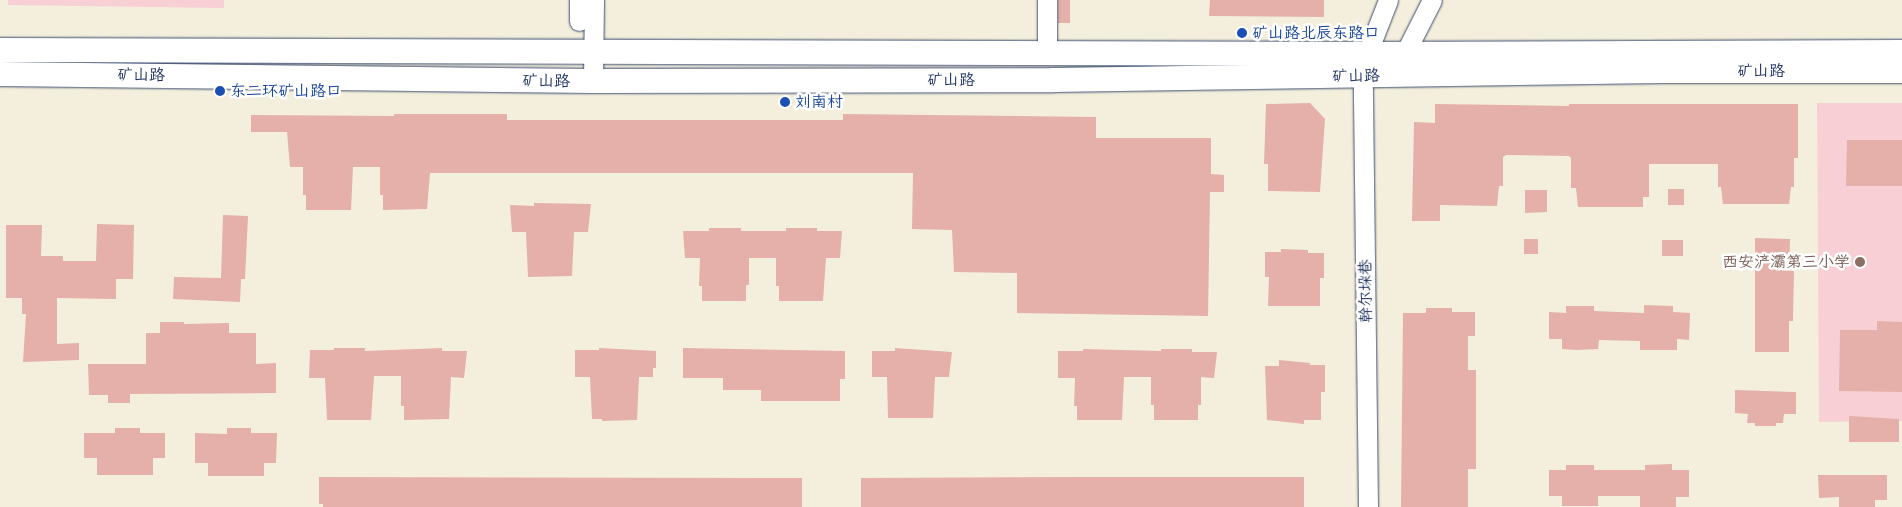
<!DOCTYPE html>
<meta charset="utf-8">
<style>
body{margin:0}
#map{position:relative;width:1902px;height:507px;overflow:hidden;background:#f3efdc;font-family:"Comic Neue","LXGW WenKai TC",sans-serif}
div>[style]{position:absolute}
.built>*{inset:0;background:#f7cfd5}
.building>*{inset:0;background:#e4b0a9}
.roads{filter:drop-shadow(0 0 1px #3b4c71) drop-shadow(0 0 1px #3b4c71)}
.minor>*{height:19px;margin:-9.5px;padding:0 9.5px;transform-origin:9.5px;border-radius:9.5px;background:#fff}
.major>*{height:24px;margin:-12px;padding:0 12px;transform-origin:12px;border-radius:12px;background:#fff}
.dots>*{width:14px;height:14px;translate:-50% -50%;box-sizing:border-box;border:2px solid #fff;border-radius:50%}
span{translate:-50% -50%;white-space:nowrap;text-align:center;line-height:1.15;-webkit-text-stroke:5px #fff;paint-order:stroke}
.transit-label{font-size:16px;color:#164399}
.left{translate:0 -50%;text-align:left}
.street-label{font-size:16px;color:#1b2f5e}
.education-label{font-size:16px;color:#785e54}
.right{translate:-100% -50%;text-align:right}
</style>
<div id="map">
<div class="built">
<i style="clip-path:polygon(8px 0,224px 0,224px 8px,8px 5px)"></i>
<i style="clip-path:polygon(1817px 103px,1902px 103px,1902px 421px,1819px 422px)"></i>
</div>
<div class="building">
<i style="clip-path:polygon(1058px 0,1070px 0,1070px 23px,1058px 23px)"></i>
<i style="clip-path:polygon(1210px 0,1324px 0,1324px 17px,1209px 16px)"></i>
<i style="clip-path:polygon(1310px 103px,1325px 119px,1320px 192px,1268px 191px,1268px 164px,1264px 164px,1266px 104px)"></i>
<i style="clip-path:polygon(1435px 104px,1569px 106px,1569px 104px,1798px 104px,1798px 158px,1794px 158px,1794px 187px,1791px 187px,1789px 204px,1723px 204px,1721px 187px,1718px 187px,1718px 164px,1649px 164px,1649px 197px,1643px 197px,1643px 207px,1578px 207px,1576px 188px,1571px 188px,1571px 158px,1569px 156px,1506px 155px,1503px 157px,1503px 186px,1499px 186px,1497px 206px,1440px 205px,1440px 221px,1412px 221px,1414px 122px,1435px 123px)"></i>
<i style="clip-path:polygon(394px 114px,507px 114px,507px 120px,843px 120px,843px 114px,1096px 117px,1096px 138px,1211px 138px,1211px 174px,1224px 175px,1224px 192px,1210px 192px,1208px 316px,1017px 313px,1017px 273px,954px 272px,952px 230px,912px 229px,913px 173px,430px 173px,427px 209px,383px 210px,383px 195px,380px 195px,380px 167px,353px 167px,351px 210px,306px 210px,306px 195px,303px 195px,303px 167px,290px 167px,287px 132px,251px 132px,251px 115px,394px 116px)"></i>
<i style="clip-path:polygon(1847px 140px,1902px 140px,1902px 186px,1846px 186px)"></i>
<i style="clip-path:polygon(1668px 189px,1684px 189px,1684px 205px,1668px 205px)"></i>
<i style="clip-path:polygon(1525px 190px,1547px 190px,1547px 212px,1525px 213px)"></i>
<i style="clip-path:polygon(534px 203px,591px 204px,588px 232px,574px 232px,572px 276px,528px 277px,526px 232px,512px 232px,510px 205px,534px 206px)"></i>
<i style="clip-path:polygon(223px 215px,248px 216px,245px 279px,241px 279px,240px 302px,173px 299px,174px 277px,221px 278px)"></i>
<i style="clip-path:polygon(97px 224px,134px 225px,133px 279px,116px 279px,116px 299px,57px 298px,57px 344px,79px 343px,79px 360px,23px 362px,26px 314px,22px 314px,22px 298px,6px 298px,6px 225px,42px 225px,41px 256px,63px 256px,63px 261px,96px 261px)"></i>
<i style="clip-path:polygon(709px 228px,741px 228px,741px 231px,786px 231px,786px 228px,817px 228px,817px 231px,842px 231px,840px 258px,826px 258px,823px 301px,779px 301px,779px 286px,776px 286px,776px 258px,749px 258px,749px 285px,746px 285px,746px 301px,702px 301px,702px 286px,699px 286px,700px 258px,685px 258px,683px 231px,709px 231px)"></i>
<i style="clip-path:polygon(1755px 238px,1790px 239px,1789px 271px,1794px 271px,1793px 321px,1789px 321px,1789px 352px,1755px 352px)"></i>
<i style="clip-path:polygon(1524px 239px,1538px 239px,1538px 254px,1524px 254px)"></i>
<i style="clip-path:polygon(1662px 240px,1683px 240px,1683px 256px,1662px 256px)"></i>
<i style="clip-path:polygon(1281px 249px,1308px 250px,1308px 253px,1324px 253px,1324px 278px,1320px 278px,1320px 306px,1268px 306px,1269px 277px,1265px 277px,1265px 252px,1281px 252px)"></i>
<i style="clip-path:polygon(1644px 305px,1673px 306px,1673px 312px,1690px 313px,1689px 340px,1677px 339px,1677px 350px,1640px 350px,1640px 341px,1599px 340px,1598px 349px,1577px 350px,1562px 349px,1562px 339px,1549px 339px,1549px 312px,1566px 313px,1566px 306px,1594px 306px,1594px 311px,1644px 313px)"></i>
<i style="clip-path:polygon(1426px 308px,1452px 308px,1452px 312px,1475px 312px,1475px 336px,1468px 336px,1468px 370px,1476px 370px,1476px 469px,1468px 469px,1468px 507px,1401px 507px,1403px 313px,1426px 313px)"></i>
<i style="clip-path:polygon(1877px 321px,1902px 322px,1902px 392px,1839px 391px,1840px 330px,1877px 330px)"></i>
<i style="clip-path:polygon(160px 322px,184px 322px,184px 324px,229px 323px,229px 333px,256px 333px,256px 364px,276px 363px,276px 393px,130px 394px,130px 403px,108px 403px,108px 395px,89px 395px,88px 364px,146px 364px,146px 333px,160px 333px)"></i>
<i style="clip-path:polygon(334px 348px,365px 348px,365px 351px,442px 348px,442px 351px,467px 351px,464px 378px,451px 377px,449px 419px,404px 420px,404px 406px,401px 406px,401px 376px,374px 376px,371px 420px,327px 420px,325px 378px,309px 378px,310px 350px,334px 350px)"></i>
<i style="clip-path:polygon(599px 348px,656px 351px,656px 368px,653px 368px,653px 377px,639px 377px,637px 420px,602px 421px,602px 419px,592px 419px,590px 377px,575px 377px,575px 350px,599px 350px)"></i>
<i style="clip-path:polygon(683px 348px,845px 351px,845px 379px,840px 379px,840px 401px,761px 401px,761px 390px,723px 390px,723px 378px,683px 378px)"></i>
<i style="clip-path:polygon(895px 348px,952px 352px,949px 377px,935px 377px,933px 418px,888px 418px,887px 377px,872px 377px,872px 351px,895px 351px)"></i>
<i style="clip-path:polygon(1083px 349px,1161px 351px,1161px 349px,1192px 349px,1192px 352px,1217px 352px,1214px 378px,1201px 377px,1201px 405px,1198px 405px,1198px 420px,1154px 420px,1154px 405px,1151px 405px,1151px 377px,1124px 377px,1122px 420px,1077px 420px,1077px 406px,1074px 406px,1075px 378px,1058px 378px,1058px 351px,1083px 351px)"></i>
<i style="clip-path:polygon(1279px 360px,1310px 363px,1310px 365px,1325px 365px,1325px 392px,1321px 392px,1321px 420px,1304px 420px,1304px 424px,1267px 420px,1265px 366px,1279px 366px)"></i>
<i style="clip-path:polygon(1735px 390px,1796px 392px,1796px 414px,1784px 414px,1783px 423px,1776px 423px,1776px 426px,1755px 426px,1755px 423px,1747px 423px,1748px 414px,1735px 413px)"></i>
<i style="clip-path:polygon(1849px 416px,1899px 419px,1899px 442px,1849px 442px)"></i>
<i style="clip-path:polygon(115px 428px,140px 428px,140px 433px,165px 433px,165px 458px,153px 458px,153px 475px,97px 475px,97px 458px,84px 458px,84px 433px,115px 433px)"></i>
<i style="clip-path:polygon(227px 428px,251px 428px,251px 433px,277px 433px,276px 463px,264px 463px,264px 476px,208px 476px,208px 463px,195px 463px,195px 433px,227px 434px)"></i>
<i style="clip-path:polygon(1672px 464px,1672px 470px,1689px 470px,1689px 497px,1676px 497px,1676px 507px,1640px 507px,1640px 496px,1598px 496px,1598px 506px,1562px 506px,1562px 496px,1549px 496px,1549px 470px,1566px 470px,1566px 465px,1594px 465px,1594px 470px,1645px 470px,1645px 465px)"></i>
<i style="clip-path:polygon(1818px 475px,1887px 475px,1887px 500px,1875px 500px,1875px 507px,1839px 507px,1839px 497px,1819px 498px)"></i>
<i style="clip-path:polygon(319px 477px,802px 478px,802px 507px,323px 507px,323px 504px,319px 504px)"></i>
<i style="clip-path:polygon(1078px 477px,1304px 477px,1304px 507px,861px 507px,861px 478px)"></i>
</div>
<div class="roads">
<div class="minor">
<i style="left:579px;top:0;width:21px;rotate:90deg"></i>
<i style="left:1047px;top:53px;width:53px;rotate:-90deg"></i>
<i style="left:1393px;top:59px;width:13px;rotate:-27deg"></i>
<i style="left:1405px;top:53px;width:59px;rotate:-63deg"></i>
<i style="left:593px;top:81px;width:81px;rotate:-89.3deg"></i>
<i style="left:1368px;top:507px;width:432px;rotate:-90.7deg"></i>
<i style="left:1363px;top:75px;width:21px;rotate:-79deg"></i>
<i style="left:1367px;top:54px;width:58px;rotate:-68.7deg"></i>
</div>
<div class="major">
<i style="left:0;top:50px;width:1367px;rotate:0.17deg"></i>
<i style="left:1367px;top:54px;width:535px;rotate:-0.21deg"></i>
<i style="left:0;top:74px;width:593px;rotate:0.68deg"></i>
<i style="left:593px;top:81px;width:460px;rotate:-0.1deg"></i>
<i style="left:1053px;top:80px;width:610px;rotate:-0.85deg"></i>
<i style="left:1663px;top:71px;width:239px"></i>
</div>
</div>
<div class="dots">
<i style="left:1242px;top:33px;background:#1a4fb4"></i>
<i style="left:220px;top:91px;background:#1a4fb4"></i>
<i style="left:785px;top:102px;background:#1a4fb4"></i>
<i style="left:1860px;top:262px;background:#8d6e63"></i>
</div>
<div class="transit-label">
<span class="left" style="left:1252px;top:33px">矿山路北辰东路口</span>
<span class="left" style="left:230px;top:91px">东二环矿山路口</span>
<span class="left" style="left:795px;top:102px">刘南村</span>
</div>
<div class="street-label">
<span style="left:1761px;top:71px">矿山路</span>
<span style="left:141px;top:75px;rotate:1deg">矿山路</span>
<span style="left:1356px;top:76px;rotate:-1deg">矿山路</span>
<span style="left:951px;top:80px">矿山路</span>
<span style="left:546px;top:81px;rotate:1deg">矿山路</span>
<span style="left:1366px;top:291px;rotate:-91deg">幹尔垛巷</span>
</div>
<div class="education-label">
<span class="right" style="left:1850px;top:262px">西安浐灞第三小学</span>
</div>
</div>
